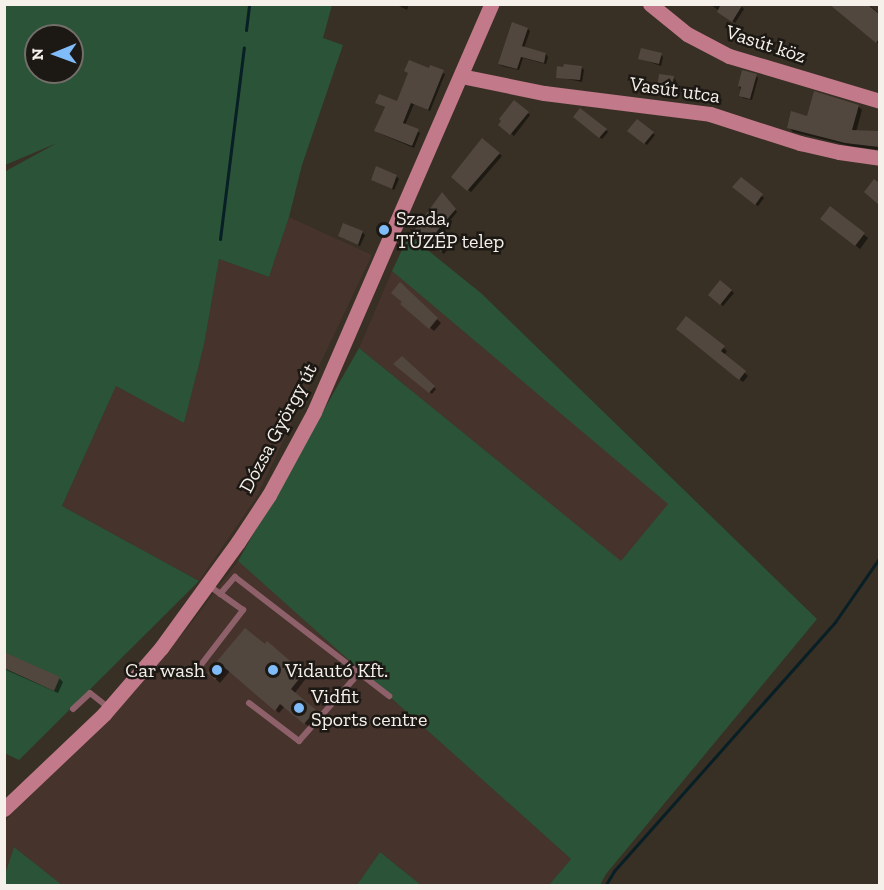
<!DOCTYPE html>
<meta charset="utf-8">
<style>
body{margin:0}
#map{position:relative;width:884px;height:890px;overflow:hidden;background:#382f25;font-family:"Zilla Slab",serif}
div>[style]{position:absolute}
.industrial>*{inset:0;background:#46332c}
.green>*{inset:0;background:#2b5337}
.shadow>*{inset:0;background:#0007}
.stream>*{height:3px;margin:-1.5px;padding:0 1.5px;transform-origin:1.5px;border-radius:1.5px;background:#071f25}
.building>*{inset:0;background:#52473e}
.lane>*{height:6px;margin:-3px;padding:0 3px;transform-origin:3px;border-radius:3px;background:#8e606a}
.secondary>*{height:15px;margin:-7.5px;padding:0 7.5px;transform-origin:7.5px;border-radius:7.5px;background:#c2798a}
.dots>*{width:16px;height:16px;translate:-50% -50%;box-sizing:border-box;border:3px solid #1c1813;border-radius:50%}
span{translate:-50% -50%;white-space:nowrap;text-align:center;line-height:1.15;-webkit-text-stroke:5px #1c1813;paint-order:stroke}
.street-label{font-size:20px;color:#f6f0ea}
.poi-label{font-size:20px;color:#f6f0ea}
.left{translate:0 -50%;text-align:left}
.right{translate:-100% -50%;text-align:right}
.frame{position:absolute;inset:0;border:6px solid #f6f0ea;pointer-events:none}
.north{position:absolute;left:24px;top:24px;width:60px;height:60px;box-sizing:border-box;background:#1c1813;border:2px solid #736e69;border-radius:50%;rotate:269deg;font-size:16px;font-weight:700;line-height:24px;text-align:center;color:#f6f0ea}
.north::after{content:'';display:block;margin:auto;width:21px;height:27px;background:#81bcfa;clip-path:polygon(50% 0,100% 100%,50% 72%,0 100%)}
</style>
<div id="map">
<div class="industrial">
<i style="clip-path:polygon(289px 217px,372px 255px,256px 498px,199px 581px,62px 506px,116px 386px,184px 423px,204px 345px,219px 259px,269px 277px)"></i>
<i style="clip-path:polygon(392px 271px,669px 504px,621px 562px,359px 348px)"></i>
<i style="clip-path:polygon(238px 561px,571px 859px,549px 885px,421px 885px,380px 852px,357px 885px,62px 886px,14px 847px,5px 874px,5px 821px,121px 705px,189px 626px)"></i>
</div>
<div class="green">
<i style="clip-path:polygon(evenodd,5px 5px,332px 5px,323px 38px,343px 45px,302px 165px,289px 217px,269px 277px,219px 259px,204px 345px,184px 423px,116px 386px,62px 506px,199px 581px,19px 760px,4px 753px,4px 172px,57px 143px,5px 165px,5px 5px,36px 36px,72px 36px,72px 72px,36px 72px,36px 36px)"></i>
<i style="clip-path:polygon(409px 235px,482px 294px,817px 619px,606px 874px,600px 885px,549px 885px,571px 859px,238px 561px,359px 348px,621px 561px,668px 504px,392px 271px)"></i>
<i style="clip-path:polygon(14px 847px,62px 885px,5px 885px,5px 874px)"></i>
<i style="clip-path:polygon(380px 852px,421px 885px,357px 885px)"></i>
</div>
<div class="shadow">
<i style="clip-path:polygon(395px 4px,409px 4px,407px 10px)"></i>
<i style="clip-path:polygon(710px 4px,739px 4px,744px 9px,735px 23px)"></i>
<i style="clip-path:polygon(830px 4px,868px 4px,880px 14px,880px 45px)"></i>
<i style="clip-path:polygon(528px 29px,530px 31px,524px 48px,546px 54px,548px 57px,546px 64px,523px 58px,519px 70px,502px 66px,499px 64px)"></i>
<i style="clip-path:polygon(661px 55px,663px 57px,661px 66px,639px 58px)"></i>
<i style="clip-path:polygon(581px 67px,584px 70px,582px 82px,558px 77px)"></i>
<i style="clip-path:polygon(429px 70px,445px 74px,430px 111px,414px 104px,405px 125px,420px 133px,414px 148px,379px 133px,386px 108px,377px 103px,398px 103px)"></i>
<i style="clip-path:polygon(756px 76px,758px 78px,752px 100px,743px 98px,739px 86px)"></i>
<i style="clip-path:polygon(673px 78px,676px 80px,674px 93px,659px 89px)"></i>
<i style="clip-path:polygon(858px 106px,862px 110px,856px 132px,880px 133px,880px 150px,850px 146px,793px 132px,789px 127px,808px 117px)"></i>
<i style="clip-path:polygon(528px 113px,530px 115px,514px 136px,500px 125px)"></i>
<i style="clip-path:polygon(577px 119px,606px 130px,608px 132px,602px 139px)"></i>
<i style="clip-path:polygon(631px 133px,652px 133px,655px 135px,647px 145px)"></i>
<i style="clip-path:polygon(482px 140px,502px 156px,471px 192px,453px 177px)"></i>
<i style="clip-path:polygon(396px 176px,399px 179px,394px 190px,372px 180px)"></i>
<i style="clip-path:polygon(741px 179px,764px 198px,758px 206px,737px 189px)"></i>
<i style="clip-path:polygon(442px 194px,457px 212px,439px 234px,451px 244px,444px 254px,418px 233px)"></i>
<i style="clip-path:polygon(831px 208px,868px 238px,860px 249px,826px 222px)"></i>
<i style="clip-path:polygon(362px 232px,365px 235px,360px 246px,339px 236px)"></i>
<i style="clip-path:polygon(720px 282px,734px 293px,723px 306px,710px 295px)"></i>
<i style="clip-path:polygon(400px 284px,441px 323px,434px 331px,406px 308px)"></i>
<i style="clip-path:polygon(687px 318px,727px 351px,724px 355px,748px 376px,743px 382px,681px 333px)"></i>
<i style="clip-path:polygon(402px 358px,436px 389px,432px 394px,396px 364px)"></i>
<i style="clip-path:polygon(265px 646px,307px 677px,294px 694px,318px 715px,309px 727px,285px 706px,279px 713px,230px 671px,220px 683px,209px 673px)"></i>
<i style="clip-path:polygon(4px 653px,59px 678px,63px 682px,58px 693px,4px 669px)"></i>
</div>
<div class="stream">
<i style="left:246px;top:30px;width:26px;rotate:-83deg"></i>
<i style="left:220px;top:239px;width:193px;rotate:-82.9deg"></i>
<i style="left:605px;top:886px;width:17px;rotate:-59deg"></i>
<i style="left:614px;top:871px;width:333px;rotate:-48.4deg"></i>
<i style="left:835px;top:622px;width:79px;rotate:-55.3deg"></i>
</div>
<div class="building">
<i style="clip-path:polygon(721px 4px,743px 4px,732px 22px,717px 12px)"></i>
<i style="clip-path:polygon(829px 4px,867px 4px,879px 14px,879px 39px,876px 43px)"></i>
<i style="clip-path:polygon(512px 22px,528px 28px,522px 46px,546px 53px,544px 63px,521px 57px,517px 69px,498px 64px)"></i>
<i style="clip-path:polygon(641px 48px,662px 53px,659px 64px,638px 59px)"></i>
<i style="clip-path:polygon(409px 60px,429px 68px,430px 65px,444px 70px,428px 110px,411px 103px,403px 123px,419px 129px,412px 146px,374px 131px,385px 107px,375px 103px,379px 94px,397px 101px,408px 73px,404px 71px)"></i>
<i style="clip-path:polygon(564px 64px,582px 66px,580px 80px,556px 78px,557px 66px,563px 67px)"></i>
<i style="clip-path:polygon(742px 70px,757px 74px,750px 99px,739px 96px,741px 87px,738px 86px)"></i>
<i style="clip-path:polygon(659px 74px,674px 76px,672px 91px,657px 89px)"></i>
<i style="clip-path:polygon(814px 91px,859px 105px,852px 130px,879px 131px,879px 147px,845px 143px,787px 128px,791px 111px,807px 116px)"></i>
<i style="clip-path:polygon(514px 100px,529px 112px,510px 135px,498px 125px,501px 121px,499px 119px)"></i>
<i style="clip-path:polygon(580px 108px,607px 129px,599px 138px,573px 117px)"></i>
<i style="clip-path:polygon(637px 119px,654px 132px,644px 144px,627px 131px)"></i>
<i style="clip-path:polygon(482px 138px,500px 153px,467px 191px,451px 177px)"></i>
<i style="clip-path:polygon(376px 166px,397px 175px,392px 189px,371px 180px)"></i>
<i style="clip-path:polygon(741px 177px,763px 194px,755px 205px,732px 187px)"></i>
<i style="clip-path:polygon(874px 179px,879px 183px,879px 205px,864px 192px)"></i>
<i style="clip-path:polygon(442px 192px,456px 209px,437px 231px,450px 241px,441px 252px,414px 231px)"></i>
<i style="clip-path:polygon(830px 206px,865px 233px,855px 246px,820px 219px)"></i>
<i style="clip-path:polygon(343px 223px,363px 231px,358px 245px,338px 236px)"></i>
<i style="clip-path:polygon(720px 280px,732px 290px,720px 305px,708px 295px)"></i>
<i style="clip-path:polygon(400px 282px,438px 318px,429px 329px,400px 304px,402px 302px,391px 293px)"></i>
<i style="clip-path:polygon(686px 316px,725px 346px,721px 351px,746px 371px,739px 380px,676px 329px)"></i>
<i style="clip-path:polygon(402px 356px,435px 386px,429px 393px,393px 364px)"></i>
<i style="clip-path:polygon(245px 628px,265px 644px,267px 641px,304px 673px,291px 689px,316px 710px,304px 724px,280px 704px,275px 711px,225px 668px,215px 680px,207px 673px)"></i>
<i style="clip-path:polygon(4px 652px,60px 677px,54px 691px,4px 668px)"></i>
</div>
<div class="lane">
<i style="left:220px;top:594px;width:23px;rotate:-49deg"></i>
<i style="left:235px;top:577px;width:195px;rotate:37.7deg"></i>
<i style="left:197px;top:670px;width:76px;rotate:-52.5deg"></i>
<i style="left:243px;top:610px;width:43px;rotate:-144.5deg"></i>
<i style="left:249px;top:703px;width:63px;rotate:37.2deg"></i>
<i style="left:299px;top:741px;width:91px;rotate:-48.6deg"></i>
<i style="left:73px;top:709px;width:23px;rotate:-43deg"></i>
<i style="left:90px;top:693px;width:24px;rotate:38deg"></i>
</div>
<div class="secondary">
<i style="left:650px;top:4px;width:48px;rotate:39deg"></i>
<i style="left:687px;top:34px;width:47px;rotate:27.6deg"></i>
<i style="left:729px;top:56px;width:158px;rotate:16.6deg"></i>
<i style="left:461px;top:76px;width:85px;rotate:11.6deg"></i>
<i style="left:544px;top:93px;width:167px;rotate:7.2deg"></i>
<i style="left:710px;top:114px;width:95px;rotate:17.9deg"></i>
<i style="left:800px;top:143px;width:40px;rotate:13deg"></i>
<i style="left:839px;top:152px;width:41px;rotate:8.3deg"></i>
<i style="left:4px;top:809px;width:138px;rotate:-43.5deg"></i>
<i style="left:104px;top:714px;width:87px;rotate:-49.2deg"></i>
<i style="left:161px;top:648px;width:131px;rotate:-54deg"></i>
<i style="left:238px;top:542px;width:56px;rotate:-56.6deg"></i>
<i style="left:269px;top:495px;width:94px;rotate:-61.5deg"></i>
<i style="left:314px;top:412px;width:445px;rotate:-66.5deg"></i>
</div>
<div class="dots">
<i style="left:384px;top:230px;background:#81bcfa"></i>
<i style="left:217px;top:670px;background:#81bcfa"></i>
<i style="left:273px;top:670px;background:#81bcfa"></i>
<i style="left:299px;top:708px;background:#81bcfa"></i>
</div>
<div class="street-label">
<span style="left:766px;top:44px;rotate:18deg">Vasút köz</span>
<span style="left:675px;top:90px;rotate:8deg">Vasút utca</span>
<span style="left:278px;top:428px;rotate:-62deg">Dózsa György út</span>
</div>
<div class="poi-label">
<span class="left" style="left:396px;top:230px">Szada,<br>TÜZÉP telep</span>
<span class="right" style="left:205px;top:670px">Car wash</span>
<span class="left" style="left:285px;top:670px">Vidautó Kft.</span>
<span class="left" style="left:311px;top:708px">Vidfit<br>Sports centre</span>
</div>
<div class="frame"></div>
<div class="north">N</div>
</div>
